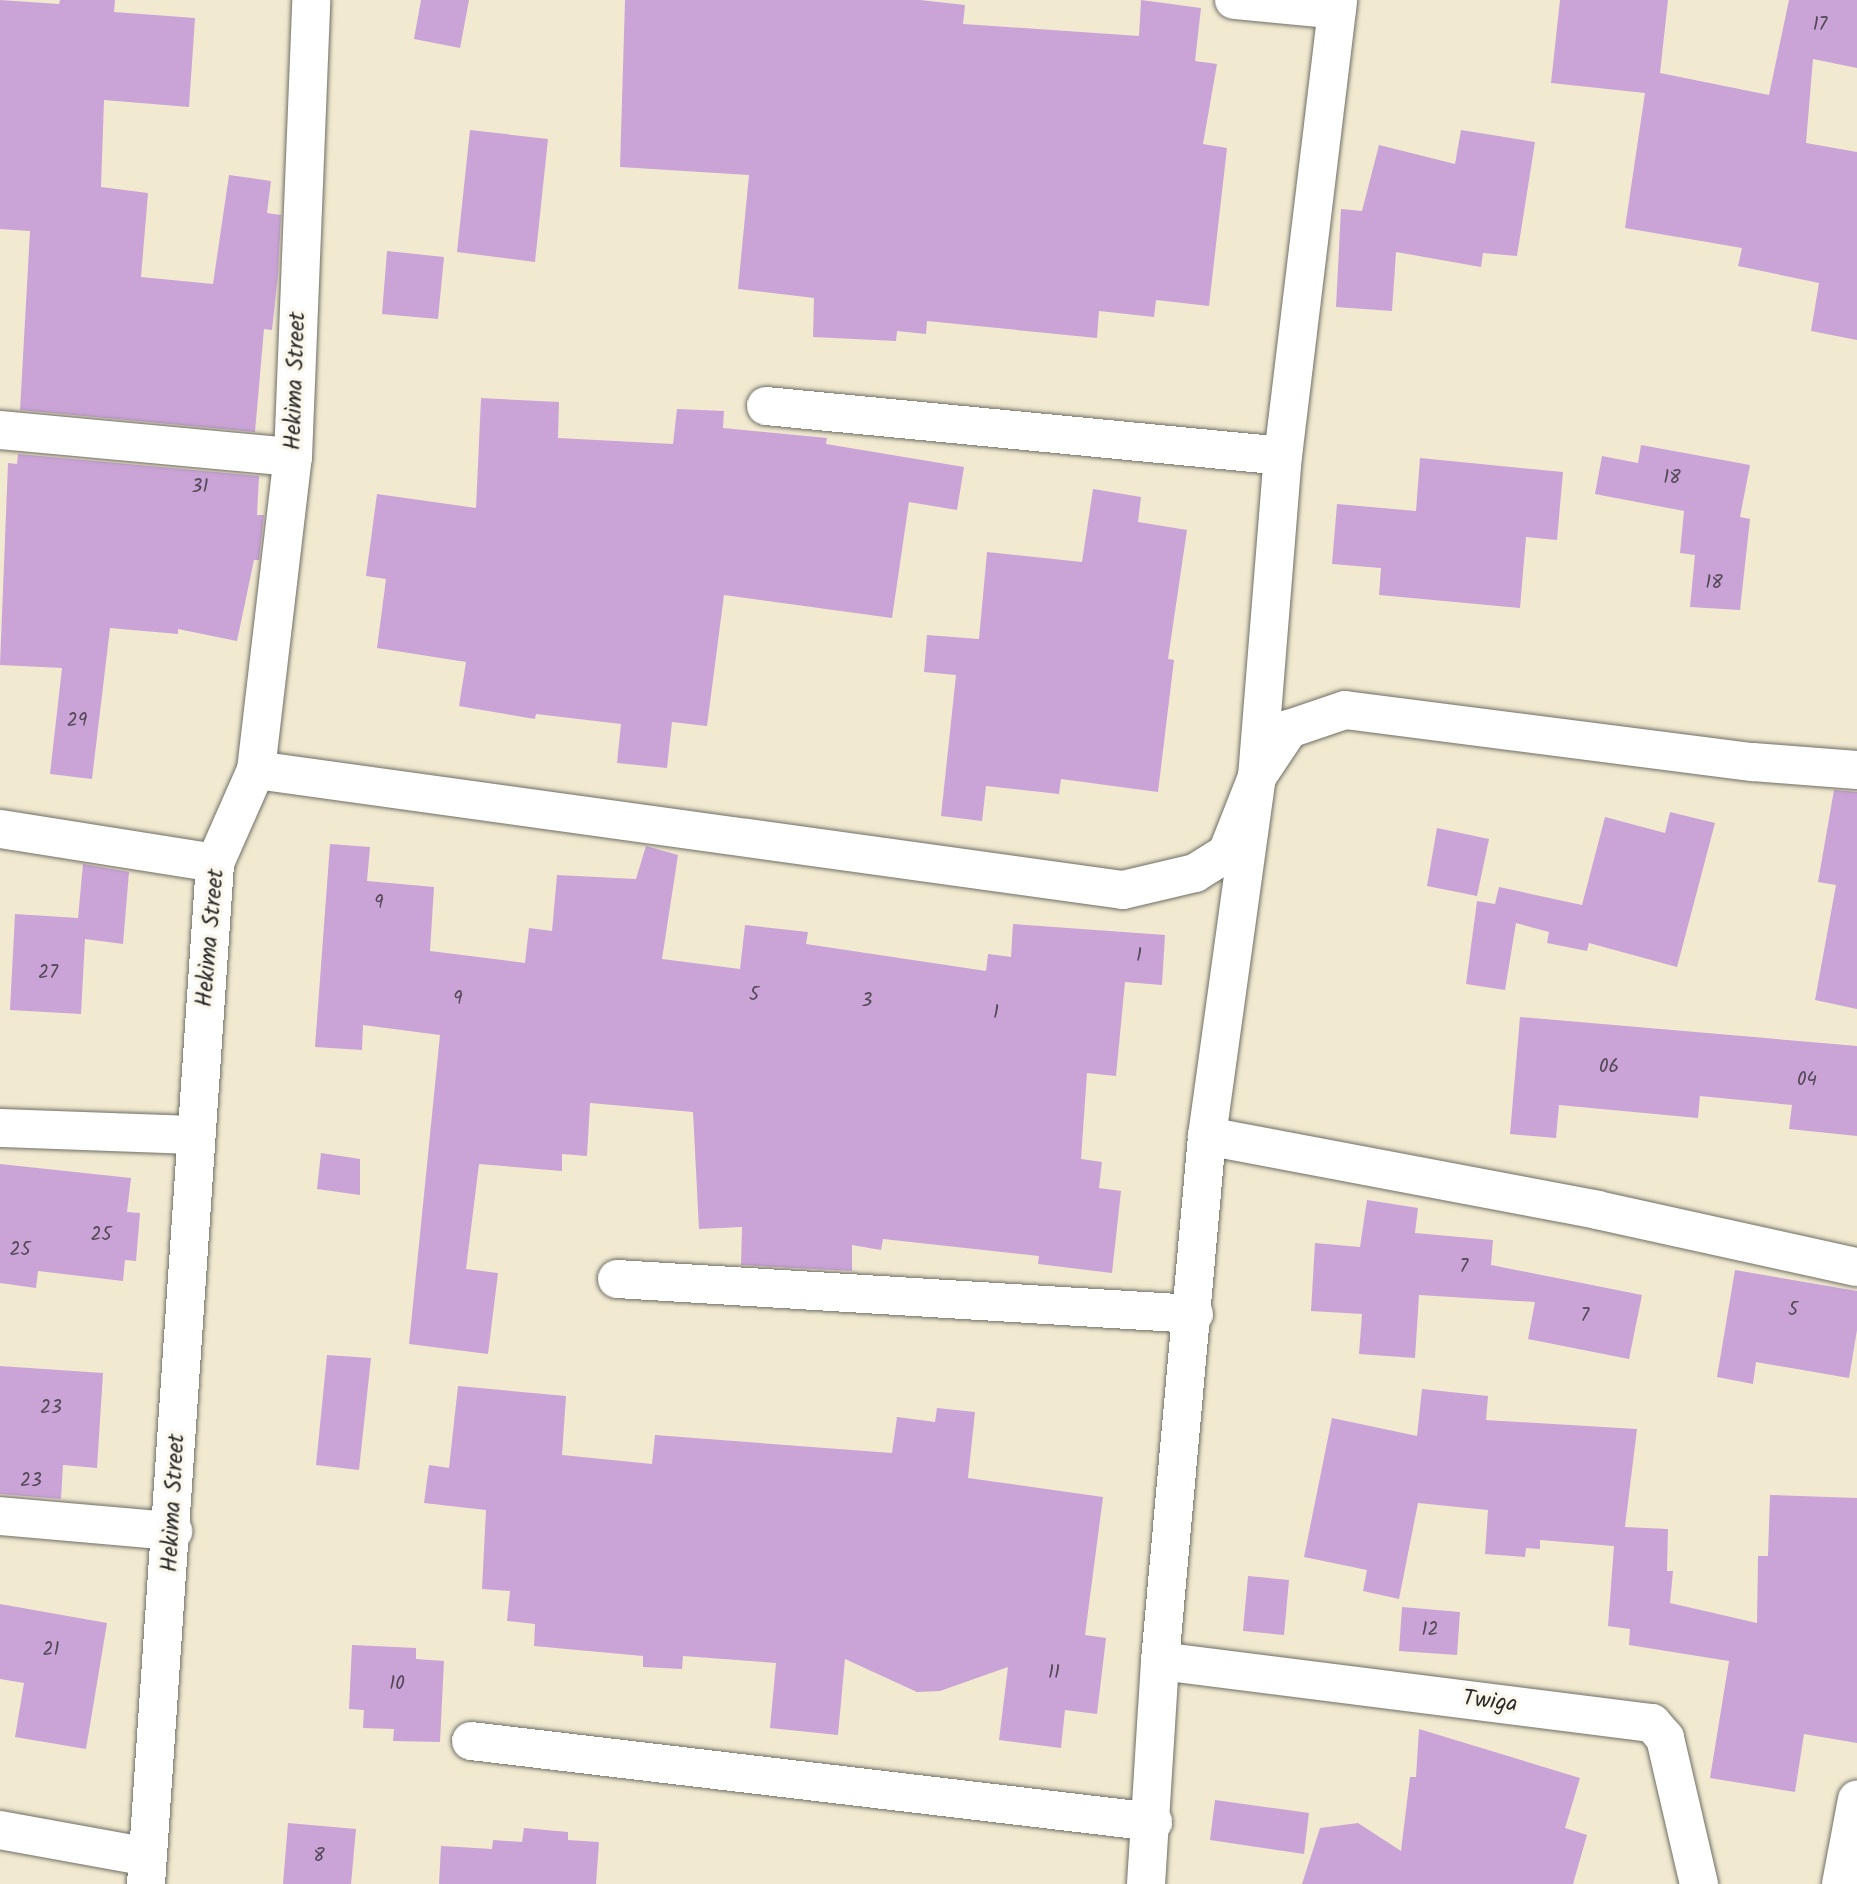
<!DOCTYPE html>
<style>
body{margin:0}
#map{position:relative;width:1857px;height:1884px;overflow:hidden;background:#f1ead1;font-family:Kalam,sans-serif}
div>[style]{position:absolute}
.building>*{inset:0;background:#caa4d7}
.roads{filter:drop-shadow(0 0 2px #706e65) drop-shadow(0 0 2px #706e65)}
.street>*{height:38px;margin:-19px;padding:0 19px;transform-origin:19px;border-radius:19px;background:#fff}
span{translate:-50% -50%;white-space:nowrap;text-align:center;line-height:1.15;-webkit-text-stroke:7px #fbf7ec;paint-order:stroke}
.number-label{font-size:19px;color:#534956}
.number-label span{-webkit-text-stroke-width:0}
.street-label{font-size:23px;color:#2b2b2b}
</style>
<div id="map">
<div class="building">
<i style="clip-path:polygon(0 0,59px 4px,60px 0,115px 0,114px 12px,195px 18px,189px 107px,104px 100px,101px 187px,148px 193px,141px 277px,213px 284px,229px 175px,271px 181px,267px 213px,281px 215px,278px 275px,272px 330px,264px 329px,255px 432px,20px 410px,30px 231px,0 229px)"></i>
<i style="clip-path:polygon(421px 0,469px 0,460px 48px,414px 39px)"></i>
<i style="clip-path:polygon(625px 0,920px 0,965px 5px,963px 24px,1139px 36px,1141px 0,1201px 8px,1195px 61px,1217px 64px,1203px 144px,1227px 148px,1209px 306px,1156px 300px,1154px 317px,1099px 311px,1097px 338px,927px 321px,926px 334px,897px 331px,896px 341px,813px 337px,814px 298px,738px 289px,749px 175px,620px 167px)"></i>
<i style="clip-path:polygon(1560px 0,1668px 0,1660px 73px,1769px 95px,1789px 0,1857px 0,1857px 68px,1813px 59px,1806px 143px,1857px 152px,1857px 340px,1811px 331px,1819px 283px,1738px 266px,1742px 248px,1625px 228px,1645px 93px,1551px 83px)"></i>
<i style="clip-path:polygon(470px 130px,548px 139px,535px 262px,457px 252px)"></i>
<i style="clip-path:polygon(1461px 130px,1535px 142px,1517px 256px,1483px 253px,1481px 267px,1396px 252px,1392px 311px,1336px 307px,1341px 209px,1362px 211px,1379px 145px,1455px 164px)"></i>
<i style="clip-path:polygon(387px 251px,444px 257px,438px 319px,382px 314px)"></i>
<i style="clip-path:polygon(481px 398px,559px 402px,558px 438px,673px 444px,677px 409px,724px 411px,723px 428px,827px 438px,826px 444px,964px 467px,957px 510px,909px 502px,892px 618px,724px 595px,707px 726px,672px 722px,667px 768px,617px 763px,621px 724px,536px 714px,535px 719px,459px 706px,466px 662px,377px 648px,386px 579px,366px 576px,377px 494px,476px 508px)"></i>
<i style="clip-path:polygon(1641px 445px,1750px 465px,1740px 517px,1750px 519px,1740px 610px,1690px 607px,1695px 555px,1680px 553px,1684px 511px,1595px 494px,1602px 456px,1638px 463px)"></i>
<i style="clip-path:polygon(18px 454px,259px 476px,257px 515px,264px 515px,259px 560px,254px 560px,237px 641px,178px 629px,178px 634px,110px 628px,92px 779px,50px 774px,62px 668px,0 665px,8px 463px,17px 464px)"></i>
<i style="clip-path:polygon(1420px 458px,1563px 472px,1557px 540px,1526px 537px,1520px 608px,1379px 595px,1381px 568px,1332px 564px,1337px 504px,1416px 511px)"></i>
<i style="clip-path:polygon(1093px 489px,1141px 497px,1138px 522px,1187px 530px,1168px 659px,1174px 660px,1158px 792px,1061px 779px,1059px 794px,986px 786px,982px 821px,941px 816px,956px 675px,924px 672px,927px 635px,979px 639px,987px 552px,1082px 562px)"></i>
<i style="clip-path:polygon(1834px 790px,1857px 792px,1857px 1009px,1815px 1000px,1836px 885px,1818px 882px)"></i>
<i style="clip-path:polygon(1670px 812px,1715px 823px,1677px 967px,1589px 943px,1587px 951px,1547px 943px,1549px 932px,1516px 923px,1505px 990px,1466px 984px,1477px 901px,1495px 904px,1499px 887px,1582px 905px,1605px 817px,1665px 833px)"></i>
<i style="clip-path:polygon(1437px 828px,1489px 839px,1477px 896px,1427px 886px)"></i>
<i style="clip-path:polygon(330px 844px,370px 847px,367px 881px,434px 887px,430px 951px,525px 963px,529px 928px,552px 931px,557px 875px,636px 879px,646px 846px,678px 855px,662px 959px,740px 969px,745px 925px,808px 932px,806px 944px,986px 971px,988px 954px,1011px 957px,1013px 924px,1165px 935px,1162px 985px,1125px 982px,1116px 1076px,1087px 1073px,1081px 1159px,1102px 1162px,1099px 1188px,1121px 1191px,1112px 1273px,1038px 1264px,1039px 1256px,883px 1239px,881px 1250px,852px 1245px,852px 1271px,741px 1265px,742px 1227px,699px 1229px,693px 1112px,590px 1103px,587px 1156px,562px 1154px,562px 1171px,479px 1164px,466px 1269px,498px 1273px,488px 1354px,409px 1344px,440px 1035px,363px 1025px,362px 1050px,315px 1047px)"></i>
<i style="clip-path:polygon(83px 864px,129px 872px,123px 944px,85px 939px,81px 1014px,10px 1010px,15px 914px,78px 918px)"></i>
<i style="clip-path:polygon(1520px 1017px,1857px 1046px,1857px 1136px,1789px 1129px,1792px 1105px,1700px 1096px,1698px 1118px,1559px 1105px,1556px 1138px,1510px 1134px)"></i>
<i style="clip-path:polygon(321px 1153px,360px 1159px,360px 1195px,317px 1189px)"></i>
<i style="clip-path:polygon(0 1164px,131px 1178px,127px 1212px,140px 1213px,136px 1261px,125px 1260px,123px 1281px,38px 1271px,36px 1288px,0 1283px)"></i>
<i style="clip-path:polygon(1367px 1200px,1418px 1208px,1415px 1233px,1493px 1240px,1491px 1265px,1642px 1295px,1629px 1359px,1528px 1339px,1535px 1302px,1419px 1295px,1415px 1358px,1359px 1354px,1362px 1314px,1311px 1311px,1315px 1243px,1360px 1247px)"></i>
<i style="clip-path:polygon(1735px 1270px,1857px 1291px,1857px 1330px,1849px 1378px,1756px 1362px,1753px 1384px,1717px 1377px)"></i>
<i style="clip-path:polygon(327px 1355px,371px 1358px,359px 1470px,316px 1465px)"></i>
<i style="clip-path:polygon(0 1366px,103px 1373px,97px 1468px,63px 1465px,61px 1499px,0 1494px)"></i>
<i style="clip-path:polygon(458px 1386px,566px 1396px,562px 1455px,652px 1464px,655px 1435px,892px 1453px,897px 1417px,935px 1422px,937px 1408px,975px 1412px,968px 1478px,1103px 1497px,1085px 1635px,1106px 1638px,1097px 1714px,1065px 1710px,1061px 1748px,999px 1740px,1008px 1667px,940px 1691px,917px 1692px,845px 1659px,838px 1735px,770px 1728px,776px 1663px,683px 1656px,682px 1669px,643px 1667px,643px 1656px,534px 1646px,535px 1624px,507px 1621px,510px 1591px,482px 1589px,486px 1510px,424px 1503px,429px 1465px,449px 1468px)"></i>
<i style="clip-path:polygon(1422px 1389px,1488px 1396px,1486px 1420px,1637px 1429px,1625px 1527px,1668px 1529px,1667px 1571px,1673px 1571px,1670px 1603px,1757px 1623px,1758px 1556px,1768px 1556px,1770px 1495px,1857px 1498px,1857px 1743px,1804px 1734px,1795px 1792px,1710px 1778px,1729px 1661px,1629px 1645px,1630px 1629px,1608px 1626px,1614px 1546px,1540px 1540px,1540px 1549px,1526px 1548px,1525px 1557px,1485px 1554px,1488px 1510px,1418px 1503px,1399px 1599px,1363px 1591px,1367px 1570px,1304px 1557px,1332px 1418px,1417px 1436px)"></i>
<i style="clip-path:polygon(1248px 1576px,1289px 1580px,1284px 1635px,1243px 1631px)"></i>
<i style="clip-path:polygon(0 1604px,107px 1623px,86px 1749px,15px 1737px,24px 1683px,0 1679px)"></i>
<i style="clip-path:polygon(1402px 1607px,1460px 1612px,1457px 1655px,1399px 1651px)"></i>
<i style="clip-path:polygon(352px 1645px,416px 1648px,416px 1659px,444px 1661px,440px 1742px,393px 1741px,394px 1729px,363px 1728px,364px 1710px,349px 1709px)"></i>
<i style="clip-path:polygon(1419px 1729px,1580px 1778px,1565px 1828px,1587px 1835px,1573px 1884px,1302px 1884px,1320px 1828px,1358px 1823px,1401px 1851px,1410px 1777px,1416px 1777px)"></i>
<i style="clip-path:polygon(1215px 1800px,1309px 1813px,1304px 1854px,1210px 1840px)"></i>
<i style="clip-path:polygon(288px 1823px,356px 1829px,351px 1884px,283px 1884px)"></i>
<i style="clip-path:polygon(524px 1828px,568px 1832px,568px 1840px,599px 1842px,596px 1884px,439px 1884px,441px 1846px,492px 1849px,493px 1840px,522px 1842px)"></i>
</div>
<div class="roads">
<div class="street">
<i style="left:1234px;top:0;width:103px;rotate:5.5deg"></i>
<i style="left:766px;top:406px;width:519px;rotate:5.52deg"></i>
<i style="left:0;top:430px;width:294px;rotate:5.3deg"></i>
<i style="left:256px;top:770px;width:875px;rotate:7.88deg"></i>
<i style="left:1123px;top:890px;width:74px;rotate:-13.3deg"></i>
<i style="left:1195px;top:873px;width:38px;rotate:-32deg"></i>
<i style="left:1227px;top:853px;width:82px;rotate:-68.5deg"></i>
<i style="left:1257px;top:777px;width:58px;rotate:-56.3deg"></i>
<i style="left:1289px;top:729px;width:59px;rotate:-18.7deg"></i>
<i style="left:1345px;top:710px;width:411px;rotate:7.3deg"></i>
<i style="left:1753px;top:762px;width:104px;rotate:4.4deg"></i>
<i style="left:0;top:829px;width:218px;rotate:9deg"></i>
<i style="left:0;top:1128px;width:194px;rotate:2.1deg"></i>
<i style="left:1207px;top:1136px;width:397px;rotate:10.7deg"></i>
<i style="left:1597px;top:1210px;width:266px;rotate:12.4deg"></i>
<i style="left:617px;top:1279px;width:578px;rotate:3.47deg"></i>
<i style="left:0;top:1516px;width:174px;rotate:5deg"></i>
<i style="left:1160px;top:1661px;width:496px;rotate:7.2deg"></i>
<i style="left:1652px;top:1723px;width:20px;rotate:49deg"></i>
<i style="left:1665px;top:1738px;width:150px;rotate:76.9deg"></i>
<i style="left:471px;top:1741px;width:687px;rotate:6.77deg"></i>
<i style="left:0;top:1830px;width:150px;rotate:10.3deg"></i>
<i style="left:146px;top:1884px;width:1023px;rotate:-86.13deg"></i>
<i style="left:215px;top:863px;width:102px;rotate:-66.2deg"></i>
<i style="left:256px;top:770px;width:315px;rotate:-83.3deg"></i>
<i style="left:293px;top:457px;width:457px;rotate:-87.7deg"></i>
<i style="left:1146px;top:1884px;width:223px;rotate:-86.4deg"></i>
<i style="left:1160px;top:1661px;width:527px;rotate:-84.88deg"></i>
<i style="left:1207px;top:1136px;width:362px;rotate:-82.1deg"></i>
<i style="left:1257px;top:777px;width:322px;rotate:-85.4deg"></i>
<i style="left:1283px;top:456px;width:459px;rotate:-83.1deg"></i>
<i style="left:1841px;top:1884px;width:86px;rotate:-79.3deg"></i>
</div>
</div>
<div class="number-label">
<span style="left:1820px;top:26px">17</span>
<span style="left:1672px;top:479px">18</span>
<span style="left:200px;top:488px">31</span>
<span style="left:1714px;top:584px">18</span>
<span style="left:77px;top:722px">29</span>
<span style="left:379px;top:904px">9</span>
<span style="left:1139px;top:957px">1</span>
<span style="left:48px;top:974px">27</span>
<span style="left:754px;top:996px">5</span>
<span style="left:458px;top:1000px">9</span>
<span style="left:867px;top:1002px">3</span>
<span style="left:996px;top:1014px">1</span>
<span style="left:1609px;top:1068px">06</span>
<span style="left:1807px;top:1081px">04</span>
<span style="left:101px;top:1236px">25</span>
<span style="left:20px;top:1251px">25</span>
<span style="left:1464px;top:1268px">7</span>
<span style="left:1793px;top:1311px">5</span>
<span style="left:1585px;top:1317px">7</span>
<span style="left:51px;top:1409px">23</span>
<span style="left:31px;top:1482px">23</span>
<span style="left:1430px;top:1631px">12</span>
<span style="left:51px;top:1651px">21</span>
<span style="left:1054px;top:1674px">11</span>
<span style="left:397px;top:1685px">10</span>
<span style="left:319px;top:1857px">8</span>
</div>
<div class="street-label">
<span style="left:296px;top:381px;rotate:-88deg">Hekima Street</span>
<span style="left:211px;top:938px;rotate:-85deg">Hekima Street</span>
<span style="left:174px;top:1503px;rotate:-87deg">Hekima Street</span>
<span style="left:1490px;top:1702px;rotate:7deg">Twiga</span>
</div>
</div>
